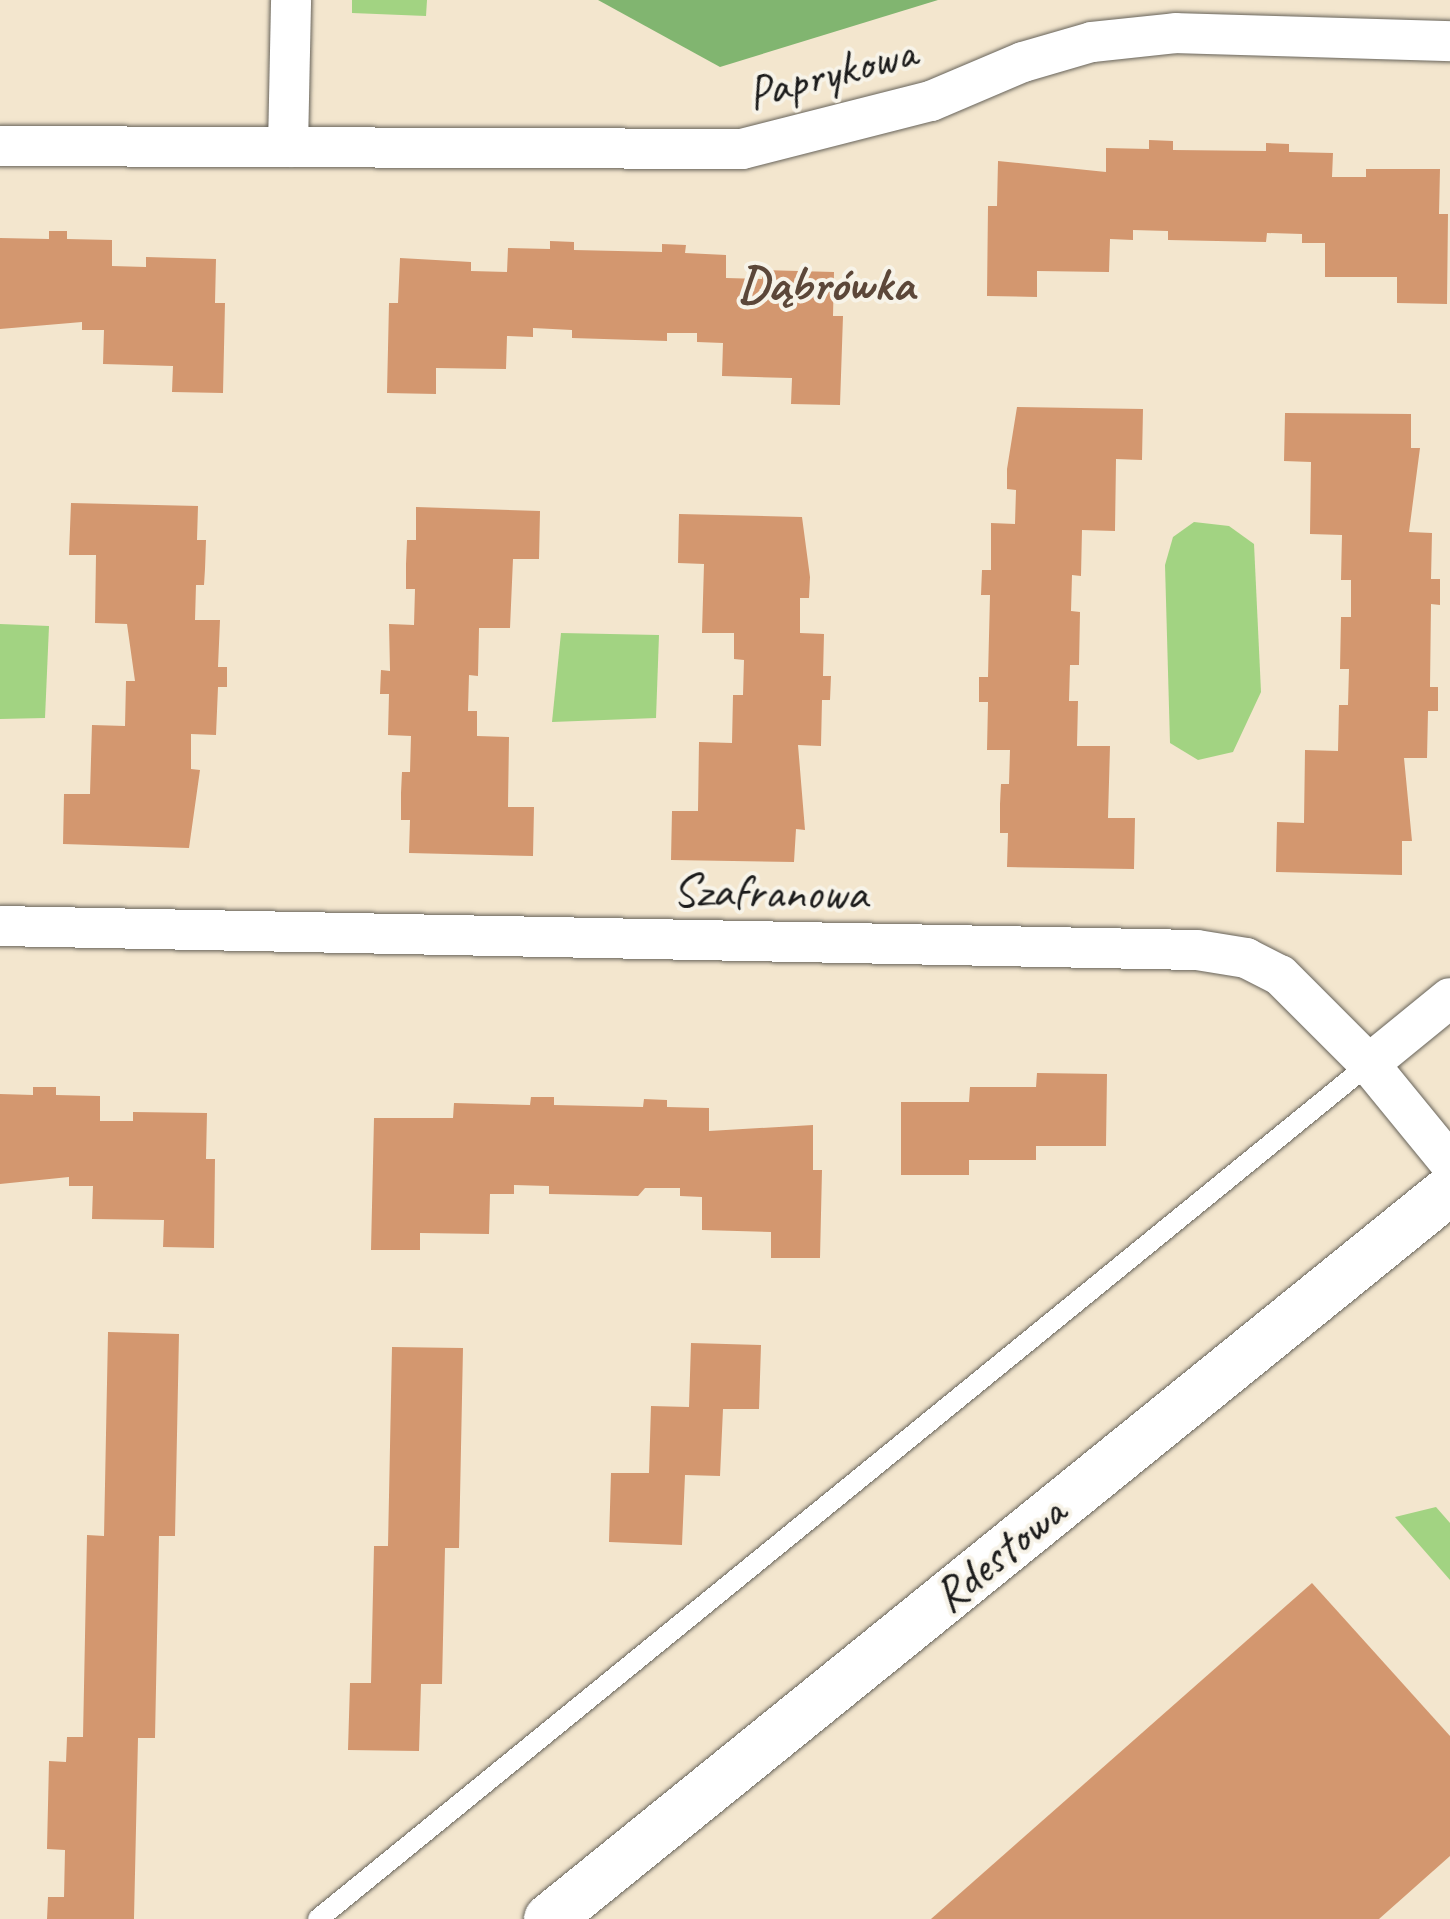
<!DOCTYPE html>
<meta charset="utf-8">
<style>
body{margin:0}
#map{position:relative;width:1450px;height:1919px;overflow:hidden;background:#f3e6ce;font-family:Caveat,sans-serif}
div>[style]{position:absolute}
.green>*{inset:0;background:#a2d382}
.forest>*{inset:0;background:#81b570}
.building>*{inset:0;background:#d3976f}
.roads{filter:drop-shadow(0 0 2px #67635a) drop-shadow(0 0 2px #67635a)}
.service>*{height:20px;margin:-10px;padding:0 10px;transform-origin:10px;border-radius:10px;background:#fff}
.minor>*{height:40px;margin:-20px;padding:0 20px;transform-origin:20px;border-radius:20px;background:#fff}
.tertiary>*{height:50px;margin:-25px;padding:0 25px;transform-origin:25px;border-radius:25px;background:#fff}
span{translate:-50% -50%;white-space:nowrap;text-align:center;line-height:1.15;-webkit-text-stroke:8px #f7f3e8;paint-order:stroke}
.street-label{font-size:48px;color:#1c1c1c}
.neighbourhood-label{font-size:50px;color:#5c4739;font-weight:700}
</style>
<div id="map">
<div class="green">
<i style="clip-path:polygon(352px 0,427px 0,426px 16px,352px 13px)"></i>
<i style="clip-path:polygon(1194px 522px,1229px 526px,1254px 544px,1261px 692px,1233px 752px,1198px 760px,1170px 743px,1165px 565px,1173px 537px)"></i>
<i style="clip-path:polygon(0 624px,49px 626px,45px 718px,0 719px)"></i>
<i style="clip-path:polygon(561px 633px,659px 635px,656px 718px,552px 722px)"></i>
<i style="clip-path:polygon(1436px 1507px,1450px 1523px,1450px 1580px,1395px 1517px)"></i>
</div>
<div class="forest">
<i style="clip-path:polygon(598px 0,938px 0,720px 67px)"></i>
</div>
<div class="building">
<i style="clip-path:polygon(1149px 140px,1173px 141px,1173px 150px,1266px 151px,1266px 143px,1289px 144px,1289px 152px,1333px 153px,1332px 177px,1366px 177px,1366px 169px,1440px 169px,1439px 214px,1448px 214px,1447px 304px,1397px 303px,1397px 277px,1325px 277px,1325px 243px,1302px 243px,1302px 234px,1267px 233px,1266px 242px,1168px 240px,1168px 231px,1133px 230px,1133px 240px,1110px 239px,1109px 272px,1037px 271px,1037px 297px,987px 296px,988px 206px,997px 206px,998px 161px,1106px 172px,1106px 148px,1149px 149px)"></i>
<i style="clip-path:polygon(49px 231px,67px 231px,67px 239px,112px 240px,112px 266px,146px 267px,146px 257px,216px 259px,215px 303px,225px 303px,223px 393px,172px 392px,173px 366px,103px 364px,104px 330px,82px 330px,82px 322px,0 329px,0 238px,49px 239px)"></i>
<i style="clip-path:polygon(550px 241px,574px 242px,574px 250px,662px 252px,662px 244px,686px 245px,685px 253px,726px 255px,726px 278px,762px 279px,762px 270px,834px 272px,833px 316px,843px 316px,840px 405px,791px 404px,792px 378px,722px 376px,723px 343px,697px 342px,697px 333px,667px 333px,667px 341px,572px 338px,572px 330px,533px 328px,533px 337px,507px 336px,506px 369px,436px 368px,436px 394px,387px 393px,389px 303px,398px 303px,400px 258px,471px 262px,471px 271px,507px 272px,508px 248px,550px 249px)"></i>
<i style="clip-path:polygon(1017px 407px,1143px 409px,1142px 460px,1116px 459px,1115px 531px,1082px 530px,1081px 576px,1072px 575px,1071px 611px,1080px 612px,1079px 665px,1070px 665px,1069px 701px,1078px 701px,1077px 746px,1110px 746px,1108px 818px,1135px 818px,1134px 869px,1007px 867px,1008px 833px,1000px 833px,1000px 804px,1001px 784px,1009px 784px,1010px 750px,987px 750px,988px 702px,979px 702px,979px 677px,988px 677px,990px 595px,981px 595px,982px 570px,991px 570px,991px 523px,1015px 524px,1016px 490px,1007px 489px,1007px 469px)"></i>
<i style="clip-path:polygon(1285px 413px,1411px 414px,1411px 448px,1420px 448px,1409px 532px,1432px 533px,1431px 579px,1440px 579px,1440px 605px,1431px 604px,1430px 687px,1438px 687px,1438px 711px,1428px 711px,1427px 758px,1404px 758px,1412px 841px,1402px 841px,1402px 875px,1276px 872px,1277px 822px,1304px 823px,1305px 750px,1338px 751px,1339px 705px,1348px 705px,1349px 669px,1340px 669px,1341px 617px,1351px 617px,1351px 580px,1341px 580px,1342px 535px,1310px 534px,1311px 462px,1284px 461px)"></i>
<i style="clip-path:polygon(71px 503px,198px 506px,197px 540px,206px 540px,205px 569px,204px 585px,196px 585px,195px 620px,220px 620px,218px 667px,227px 667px,227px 687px,218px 687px,216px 735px,191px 734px,191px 769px,200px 770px,189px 848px,63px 844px,64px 794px,90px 794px,92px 725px,125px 726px,126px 681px,135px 681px,127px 624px,95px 623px,96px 555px,69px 555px)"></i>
<i style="clip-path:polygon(416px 507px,540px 511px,539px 559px,513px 559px,510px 628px,479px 628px,478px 676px,469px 675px,468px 711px,477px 711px,477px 736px,509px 737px,508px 807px,534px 807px,533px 856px,409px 853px,410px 820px,401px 820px,401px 793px,402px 772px,410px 772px,411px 736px,388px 735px,389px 694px,380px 694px,381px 670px,390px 671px,389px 624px,414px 625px,415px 589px,406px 589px,406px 564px,407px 540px,416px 540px)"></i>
<i style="clip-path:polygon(679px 514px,802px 517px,810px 577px,809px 598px,800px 598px,800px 633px,824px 634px,823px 676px,831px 676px,830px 700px,822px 700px,821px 746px,798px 745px,805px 830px,796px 829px,794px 862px,671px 860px,672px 811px,698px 811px,699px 742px,732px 743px,733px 695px,743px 695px,744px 660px,734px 659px,734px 633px,702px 633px,704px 564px,678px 563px)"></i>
<i style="clip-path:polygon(1037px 1073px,1107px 1074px,1106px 1146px,1036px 1146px,1036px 1160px,969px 1160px,969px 1175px,901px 1175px,901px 1102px,969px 1102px,970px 1087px,1036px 1087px)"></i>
<i style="clip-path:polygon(33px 1087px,56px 1087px,56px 1095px,100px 1096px,100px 1121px,133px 1121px,133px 1112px,207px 1113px,206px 1159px,215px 1159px,214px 1248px,163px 1247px,164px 1220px,92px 1219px,93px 1186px,69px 1186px,69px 1177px,0 1184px,0 1094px,33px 1095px)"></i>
<i style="clip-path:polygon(531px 1097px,554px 1097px,554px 1105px,643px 1107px,644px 1099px,667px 1100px,667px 1107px,709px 1108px,709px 1131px,813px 1125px,813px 1170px,822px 1170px,820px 1258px,771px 1258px,771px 1232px,702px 1230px,702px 1197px,680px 1196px,680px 1188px,645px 1188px,638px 1196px,549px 1194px,549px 1186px,514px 1185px,514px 1194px,490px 1194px,489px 1234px,420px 1233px,420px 1250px,371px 1250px,374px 1118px,453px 1118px,454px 1103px,530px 1105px)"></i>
<i style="clip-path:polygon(108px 1332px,179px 1334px,175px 1536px,159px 1536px,155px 1738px,138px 1738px,134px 1919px,47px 1919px,48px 1897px,64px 1897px,65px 1850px,47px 1849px,49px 1761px,66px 1762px,67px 1737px,83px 1737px,87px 1535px,104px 1536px)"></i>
<i style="clip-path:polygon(691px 1343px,761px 1345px,759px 1409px,723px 1409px,720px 1476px,685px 1475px,682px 1545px,609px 1542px,611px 1473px,649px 1473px,651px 1406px,689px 1407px)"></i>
<i style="clip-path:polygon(392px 1347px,463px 1348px,459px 1548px,445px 1548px,442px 1684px,421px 1684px,419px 1751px,348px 1750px,350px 1683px,371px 1683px,374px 1546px,388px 1546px)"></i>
<i style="clip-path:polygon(1312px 1583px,1450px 1736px,1450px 1856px,1379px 1919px,931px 1919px)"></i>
</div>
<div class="roads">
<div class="service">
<i style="left:318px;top:1919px;width:1355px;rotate:-39.13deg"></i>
</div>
<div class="minor">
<i style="left:0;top:146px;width:742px;rotate:0.23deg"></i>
<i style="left:742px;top:149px;width:195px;rotate:-14.3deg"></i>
<i style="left:931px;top:101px;width:100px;rotate:-23deg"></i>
<i style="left:1023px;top:62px;width:72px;rotate:-16.2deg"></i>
<i style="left:1092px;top:42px;width:84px;rotate:-6.1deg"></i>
<i style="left:1176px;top:33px;width:274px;rotate:1.7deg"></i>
<i style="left:288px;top:147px;width:147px;rotate:-88.8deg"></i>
<i style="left:0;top:926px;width:1197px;rotate:1.15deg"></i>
<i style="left:1197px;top:950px;width:50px;rotate:9.3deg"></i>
<i style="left:1246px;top:958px;width:38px;rotate:27deg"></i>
<i style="left:1280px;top:975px;width:126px;rotate:45deg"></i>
<i style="left:1369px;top:1064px;width:128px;rotate:50.7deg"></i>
<i style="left:1369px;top:1064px;width:104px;rotate:-39.2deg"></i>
</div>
<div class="tertiary">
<i style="left:549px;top:1919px;width:1159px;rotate:-38.98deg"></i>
</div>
</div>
<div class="street-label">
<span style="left:831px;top:73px;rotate:-15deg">Paprykowa</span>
<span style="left:770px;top:892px;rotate:1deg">Szafranowa</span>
<span style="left:999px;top:1554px;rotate:-39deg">Rdestowa</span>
</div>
<div class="neighbourhood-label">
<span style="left:826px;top:284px">Dąbrówka</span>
</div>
</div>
